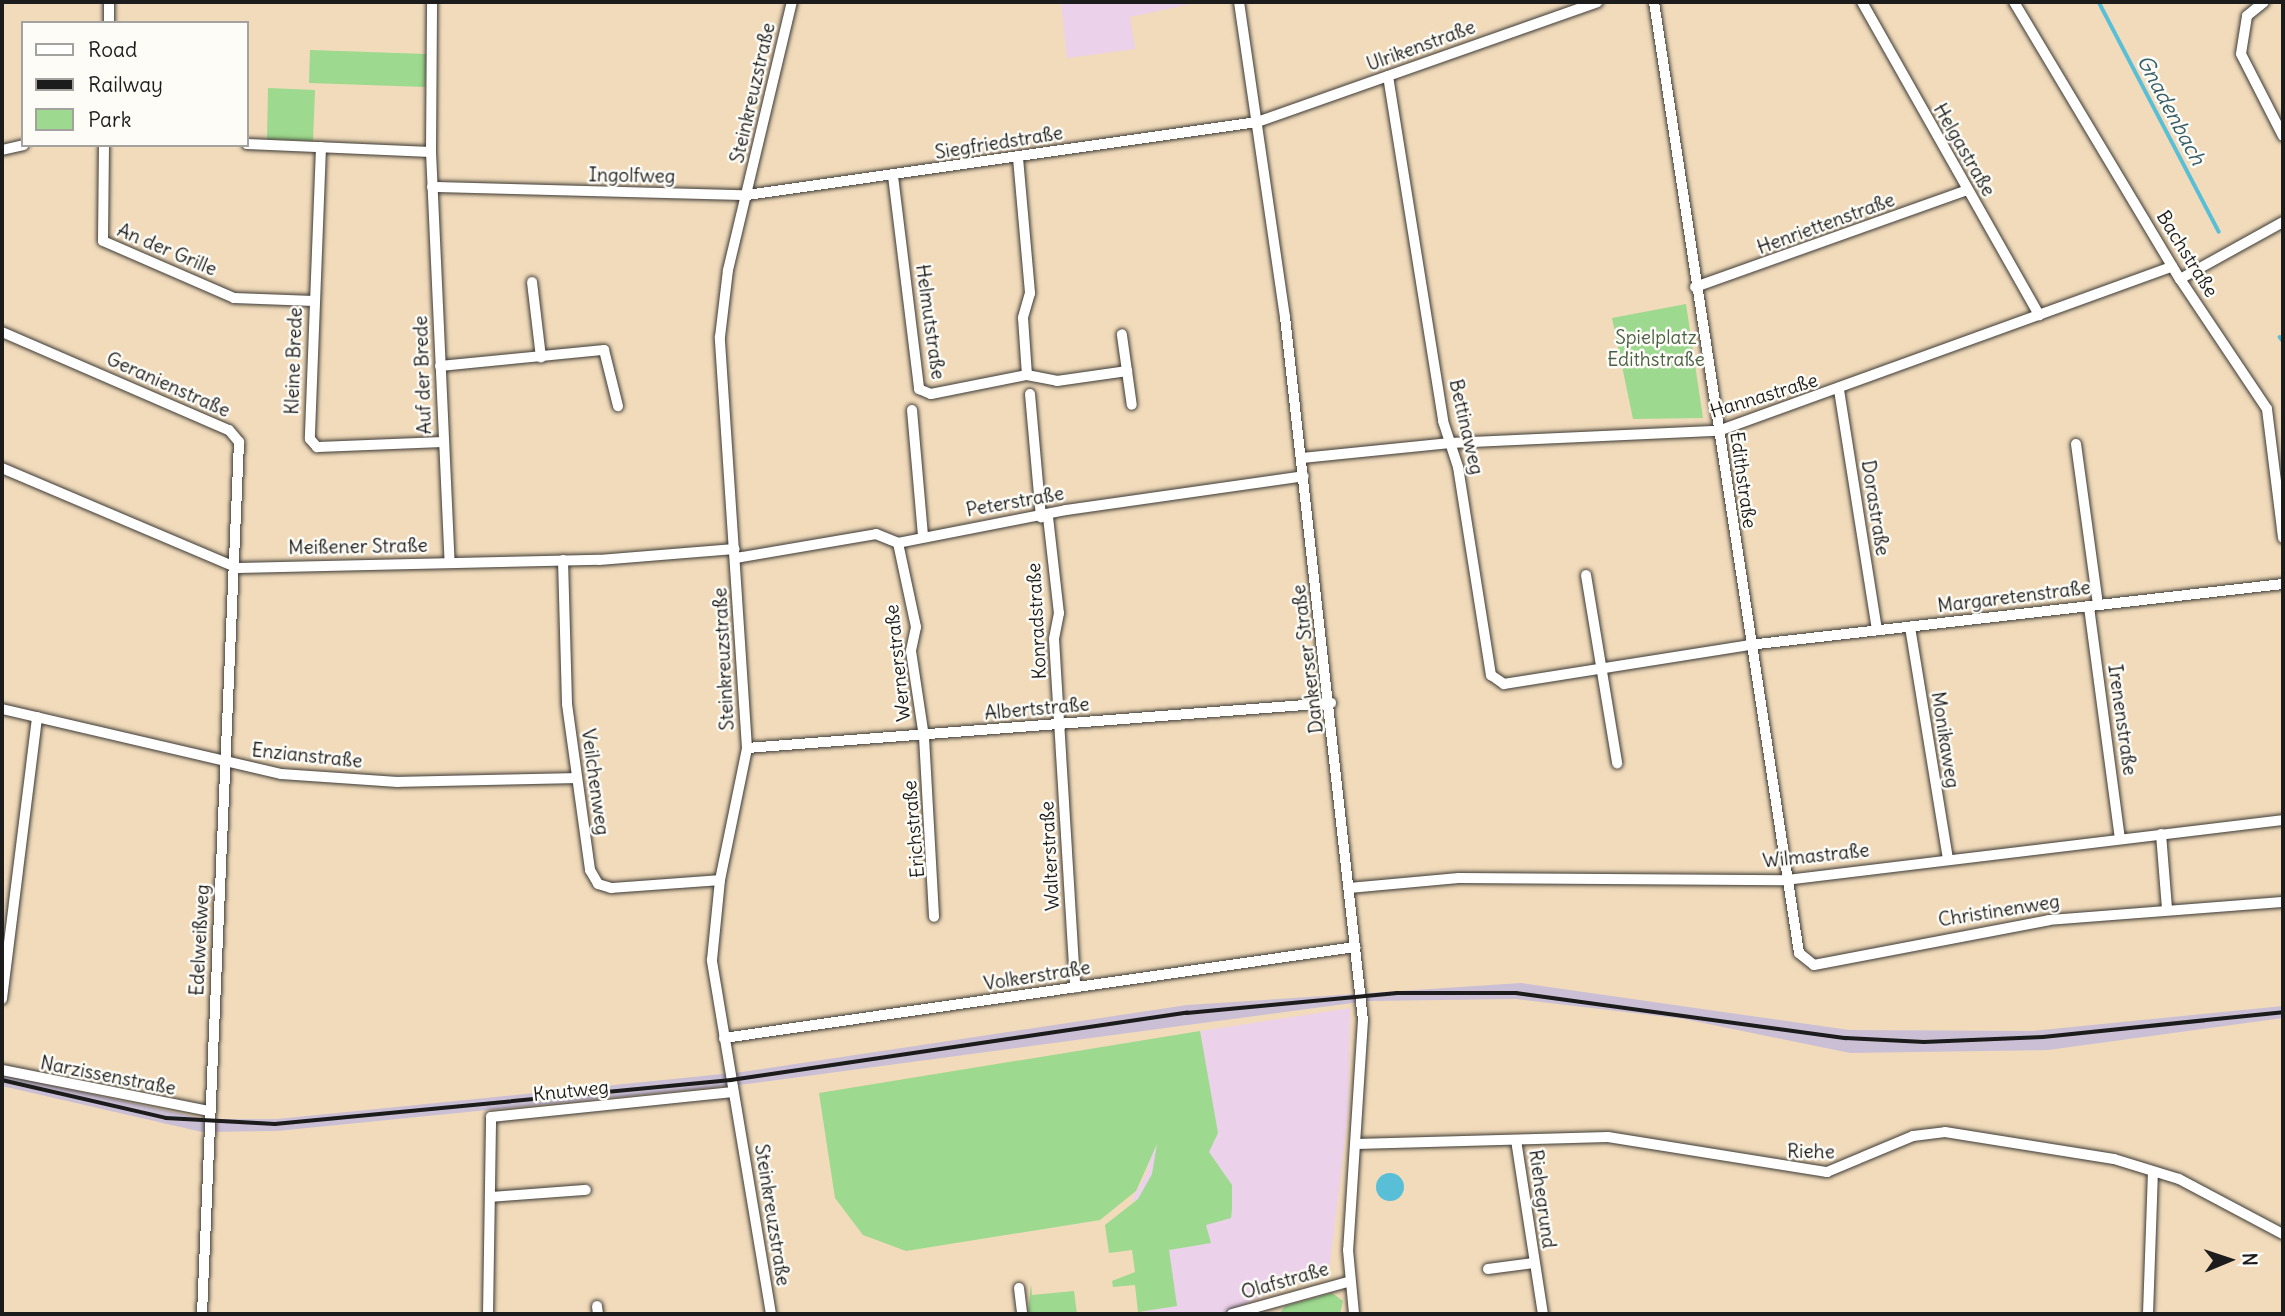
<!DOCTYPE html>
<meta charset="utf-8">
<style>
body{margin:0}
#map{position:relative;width:2285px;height:1316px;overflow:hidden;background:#f1dbbb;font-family:Delius,sans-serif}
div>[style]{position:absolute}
.built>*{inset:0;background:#ecd1ea}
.industrial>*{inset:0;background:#cbbfd5}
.green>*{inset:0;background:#9dd98e}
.water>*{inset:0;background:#58bfd6}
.round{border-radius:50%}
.stream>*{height:3.5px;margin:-1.75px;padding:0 1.75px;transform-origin:1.75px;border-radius:1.75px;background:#58bfd6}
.roads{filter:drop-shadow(0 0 2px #3c3934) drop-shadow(0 0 2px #3c3934)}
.street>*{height:10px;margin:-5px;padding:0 5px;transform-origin:5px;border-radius:5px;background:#fff}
.rail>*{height:3.5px;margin:-1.75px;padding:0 1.75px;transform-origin:1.75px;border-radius:1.75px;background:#1c1c1c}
span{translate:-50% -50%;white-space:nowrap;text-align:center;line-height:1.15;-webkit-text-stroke:5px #fdfcf7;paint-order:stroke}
.street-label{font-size:19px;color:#1c1c1c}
.park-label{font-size:19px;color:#495e44}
.water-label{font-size:21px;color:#345d66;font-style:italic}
.frame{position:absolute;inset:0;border:4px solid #1c1c1c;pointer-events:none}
.legend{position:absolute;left:21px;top:21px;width:228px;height:126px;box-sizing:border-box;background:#fdfcf7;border:2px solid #a3a29f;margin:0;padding:9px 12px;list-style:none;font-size:21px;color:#1c1c1c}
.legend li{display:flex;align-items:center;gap:14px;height:35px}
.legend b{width:35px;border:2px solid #a3a29f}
.north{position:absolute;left:2194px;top:1225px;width:70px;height:70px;-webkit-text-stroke:5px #fdfcf7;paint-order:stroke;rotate:88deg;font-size:19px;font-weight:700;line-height:28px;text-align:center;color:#1c1c1c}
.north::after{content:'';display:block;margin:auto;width:24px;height:32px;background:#1c1c1c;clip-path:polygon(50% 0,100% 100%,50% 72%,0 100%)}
</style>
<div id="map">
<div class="built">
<i style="clip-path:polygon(1061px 2px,1200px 2px,1130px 17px,1135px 49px,1067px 58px)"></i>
<i style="clip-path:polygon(1350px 1008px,1348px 1113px,1330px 1265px,1223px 1314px,1127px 1314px,1148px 1311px,1133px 1197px,1147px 1173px,1153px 1144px,1217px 1133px,1200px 1031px)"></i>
</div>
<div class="industrial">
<i style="clip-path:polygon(1521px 983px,1849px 1030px,2031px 1031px,2283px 1006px,2283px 1018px,2048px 1050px,1850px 1053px,1684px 1019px,1516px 999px,1367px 1001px,747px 1084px,277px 1131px,202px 1132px,2px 1086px,2px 1075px,205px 1119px,277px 1119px,742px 1072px,1187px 1005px)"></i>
</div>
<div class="green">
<i style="clip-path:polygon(310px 50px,426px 54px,425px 87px,309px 83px)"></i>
<i style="clip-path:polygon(268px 88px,315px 90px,313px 141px,267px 139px)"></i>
<i style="clip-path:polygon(1686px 304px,1703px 418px,1633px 419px,1612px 318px)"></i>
<i style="clip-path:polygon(1200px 1031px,1218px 1133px,1209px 1152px,1232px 1185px,1232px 1209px,1231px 1218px,1206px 1225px,1211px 1243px,1169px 1250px,1177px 1306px,1138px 1312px,1135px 1285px,1113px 1287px,1112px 1281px,1135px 1272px,1132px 1250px,1109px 1253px,1105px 1225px,1138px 1199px,1152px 1174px,1157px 1144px,1136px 1191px,1100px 1220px,906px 1251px,863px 1235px,835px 1198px,819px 1093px)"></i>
<i style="clip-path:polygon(1031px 1284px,1032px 1295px,1074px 1291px,1077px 1314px,1028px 1314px)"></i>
<i style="clip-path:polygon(1332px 1293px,1343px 1301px,1340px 1314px,1279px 1314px,1285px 1306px)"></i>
</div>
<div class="water">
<i class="round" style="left:1376px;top:1173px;width:28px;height:28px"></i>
</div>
<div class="stream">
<i style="left:2099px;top:2px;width:259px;rotate:62.4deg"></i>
<i style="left:2280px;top:337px;width:5px;rotate:53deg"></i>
</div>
<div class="roads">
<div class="street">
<i style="left:1239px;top:2px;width:318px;rotate:81.7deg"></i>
<i style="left:1285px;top:317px;width:707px;rotate:83.67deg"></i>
<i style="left:1363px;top:1020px;width:230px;rotate:93.7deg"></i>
<i style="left:1348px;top:1250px;width:64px;rotate:84.6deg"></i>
<i style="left:1654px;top:2px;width:962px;rotate:81.33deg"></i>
<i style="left:1799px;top:953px;width:19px;rotate:39deg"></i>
<i style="left:1814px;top:965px;width:239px;rotate:-10.8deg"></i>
<i style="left:2049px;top:920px;width:235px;rotate:-4.4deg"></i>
<i style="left:1862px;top:2px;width:360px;rotate:60.5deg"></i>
<i style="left:2014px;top:2px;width:323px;rotate:59.1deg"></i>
<i style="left:2180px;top:279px;width:156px;rotate:56.2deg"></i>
<i style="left:2267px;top:409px;width:130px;rotate:82.9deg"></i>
<i style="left:2264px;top:2px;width:22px;rotate:141deg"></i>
<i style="left:2247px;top:16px;width:38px;rotate:99deg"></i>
<i style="left:2241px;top:54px;width:92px;rotate:62.9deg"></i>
<i style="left:109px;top:23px;width:21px;rotate:-90deg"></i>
<i style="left:1388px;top:76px;width:349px;rotate:80.9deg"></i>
<i style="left:1443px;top:421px;width:48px;rotate:71.9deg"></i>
<i style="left:1458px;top:467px;width:211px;rotate:81deg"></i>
<i style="left:1491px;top:675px;width:16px;rotate:35deg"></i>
<i style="left:1504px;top:684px;width:248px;rotate:-9deg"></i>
<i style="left:1749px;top:645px;width:537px;rotate:-6.52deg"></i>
<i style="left:247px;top:144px;width:184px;rotate:2.5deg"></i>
<i style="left:431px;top:152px;width:411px;rotate:87.4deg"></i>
<i style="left:104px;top:145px;width:96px;rotate:90.6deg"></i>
<i style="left:103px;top:241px;width:143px;rotate:23.5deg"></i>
<i style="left:234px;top:298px;width:80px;rotate:2.1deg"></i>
<i style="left:321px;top:147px;width:292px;rotate:92.2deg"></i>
<i style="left:310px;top:439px;width:11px;rotate:49deg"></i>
<i style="left:317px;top:447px;width:127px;rotate:-2.3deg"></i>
<i style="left:2px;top:150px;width:22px;rotate:-13deg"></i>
<i style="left:431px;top:152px;width:150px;rotate:-89.6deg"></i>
<i style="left:1018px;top:158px;width:136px;rotate:84.9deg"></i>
<i style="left:1030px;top:293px;width:26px;rotate:106deg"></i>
<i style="left:1023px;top:318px;width:57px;rotate:86deg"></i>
<i style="left:893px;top:176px;width:215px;rotate:83deg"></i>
<i style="left:919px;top:389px;width:13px;rotate:23deg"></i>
<i style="left:931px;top:394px;width:98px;rotate:-11.2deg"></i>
<i style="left:1027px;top:375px;width:31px;rotate:11deg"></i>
<i style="left:1057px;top:381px;width:71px;rotate:-8.1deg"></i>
<i style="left:1127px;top:371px;width:37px;rotate:-98deg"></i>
<i style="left:432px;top:187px;width:315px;rotate:1.5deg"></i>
<i style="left:747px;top:195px;width:515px;rotate:-8.15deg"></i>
<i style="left:1257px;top:122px;width:361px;rotate:-19.4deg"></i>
<i style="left:2180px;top:279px;width:118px;rotate:-29deg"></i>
<i style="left:532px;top:282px;width:76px;rotate:83.2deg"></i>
<i style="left:1695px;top:287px;width:289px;rotate:-19.6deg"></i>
<i style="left:2px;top:332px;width:247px;rotate:23.4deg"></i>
<i style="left:229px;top:430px;width:16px;rotate:50deg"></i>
<i style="left:239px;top:442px;width:873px;rotate:92.43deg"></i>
<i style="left:440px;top:366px;width:165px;rotate:-5.6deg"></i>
<i style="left:604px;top:350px;width:58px;rotate:76deg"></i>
<i style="left:1127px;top:371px;width:34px;rotate:82deg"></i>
<i style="left:1839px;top:390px;width:243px;rotate:81deg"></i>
<i style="left:1030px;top:394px;width:124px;rotate:84.9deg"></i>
<i style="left:912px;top:410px;width:125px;rotate:85deg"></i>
<i style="left:2076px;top:444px;width:162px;rotate:82.2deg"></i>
<i style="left:1302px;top:458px;width:149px;rotate:-5.8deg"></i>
<i style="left:1450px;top:443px;width:268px;rotate:-2.6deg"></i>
<i style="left:1718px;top:431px;width:483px;rotate:-19.9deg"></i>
<i style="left:2px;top:468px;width:256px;rotate:23deg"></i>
<i style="left:238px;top:568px;width:361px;rotate:-1.3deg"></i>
<i style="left:599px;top:560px;width:136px;rotate:-4.6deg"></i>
<i style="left:1048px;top:517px;width:97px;rotate:83.5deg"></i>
<i style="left:1059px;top:613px;width:26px;rotate:101deg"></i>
<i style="left:1054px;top:639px;width:349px;rotate:86.5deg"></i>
<i style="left:898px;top:543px;width:86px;rotate:77.9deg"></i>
<i style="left:916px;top:627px;width:25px;rotate:102deg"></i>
<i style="left:911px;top:651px;width:87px;rotate:81.4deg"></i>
<i style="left:924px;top:737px;width:180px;rotate:86.8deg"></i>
<i style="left:736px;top:558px;width:142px;rotate:-9.7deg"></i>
<i style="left:876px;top:534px;width:24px;rotate:22deg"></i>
<i style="left:898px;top:543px;width:171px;rotate:-11.1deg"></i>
<i style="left:1066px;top:510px;width:240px;rotate:-8.1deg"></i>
<i style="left:563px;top:560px;width:144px;rotate:88.4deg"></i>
<i style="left:567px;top:704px;width:168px;rotate:82.1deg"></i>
<i style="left:590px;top:870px;width:16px;rotate:60deg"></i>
<i style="left:598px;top:884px;width:14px;rotate:17deg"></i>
<i style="left:611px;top:888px;width:109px;rotate:-4.2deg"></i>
<i style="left:1586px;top:575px;width:191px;rotate:80.6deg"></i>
<i style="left:2089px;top:607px;width:233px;rotate:82.4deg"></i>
<i style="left:1910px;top:627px;width:234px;rotate:80.7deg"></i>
<i style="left:2px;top:709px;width:286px;rotate:13.1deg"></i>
<i style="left:281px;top:774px;width:117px;rotate:3.9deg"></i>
<i style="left:398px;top:782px;width:176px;rotate:-1.3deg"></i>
<i style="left:747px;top:748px;width:586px;rotate:-4.41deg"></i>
<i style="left:2161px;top:834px;width:74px;rotate:85.4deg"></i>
<i style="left:1349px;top:888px;width:110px;rotate:-5.2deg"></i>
<i style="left:1459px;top:878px;width:327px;rotate:0.4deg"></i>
<i style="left:1786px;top:880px;width:501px;rotate:-6.88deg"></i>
<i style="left:2px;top:999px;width:284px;rotate:-82.9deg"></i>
<i style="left:724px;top:1038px;width:638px;rotate:-8.21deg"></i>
<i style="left:2px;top:1070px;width:212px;rotate:11.2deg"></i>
<i style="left:1516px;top:1140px;width:176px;rotate:81.2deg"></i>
<i style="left:1356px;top:1144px;width:252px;rotate:-1.6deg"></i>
<i style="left:1608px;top:1137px;width:222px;rotate:9.1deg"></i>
<i style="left:1827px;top:1172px;width:93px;rotate:-22.7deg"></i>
<i style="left:1913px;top:1136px;width:32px;rotate:-7deg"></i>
<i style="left:1945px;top:1132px;width:171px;rotate:9.1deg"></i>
<i style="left:2114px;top:1159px;width:68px;rotate:17.1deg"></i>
<i style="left:2179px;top:1179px;width:118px;rotate:27.9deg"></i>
<i style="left:490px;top:1197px;width:96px;rotate:-4.2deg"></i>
<i style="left:1488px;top:1269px;width:46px;rotate:-7.4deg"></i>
<i style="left:1019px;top:1288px;width:26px;rotate:83deg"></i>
<i style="left:597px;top:1306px;width:8px;rotate:83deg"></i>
<i style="left:488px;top:1314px;width:197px;rotate:-89.1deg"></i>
<i style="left:491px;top:1117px;width:243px;rotate:-5.9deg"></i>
<i style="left:771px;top:1314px;width:359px;rotate:-99.5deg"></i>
<i style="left:712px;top:960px;width:80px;rotate:-84.3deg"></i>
<i style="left:720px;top:880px;width:135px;rotate:-78.4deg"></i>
<i style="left:747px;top:748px;width:412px;rotate:-93.8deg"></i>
<i style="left:720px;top:337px;width:67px;rotate:-83.2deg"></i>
<i style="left:728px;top:270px;width:276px;rotate:-76.6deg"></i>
<i style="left:1232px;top:1314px;width:119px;rotate:-15.5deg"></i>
<i style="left:2148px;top:1314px;width:142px;rotate:-88deg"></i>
</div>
</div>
<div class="rail">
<i style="left:2px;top:1080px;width:168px;rotate:13deg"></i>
<i style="left:166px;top:1118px;width:109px;rotate:3.2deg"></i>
<i style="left:275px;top:1124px;width:458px;rotate:-5.5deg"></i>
<i style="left:731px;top:1080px;width:461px;rotate:-8.4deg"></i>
<i style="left:1187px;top:1013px;width:211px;rotate:-5.4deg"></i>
<i style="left:1397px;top:993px;width:119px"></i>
<i style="left:1516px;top:993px;width:333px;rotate:7.8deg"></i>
<i style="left:1846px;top:1038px;width:78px;rotate:2.9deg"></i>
<i style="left:1924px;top:1042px;width:119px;rotate:-2.4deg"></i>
<i style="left:2043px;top:1037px;width:241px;rotate:-5.9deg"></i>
</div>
<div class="street-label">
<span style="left:1421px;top:46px;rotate:-20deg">Ulrikenstraße</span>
<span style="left:753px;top:93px;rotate:-77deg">Steinkreuzstraße</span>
<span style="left:999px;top:143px;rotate:-9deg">Siegfriedstraße</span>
<span style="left:1964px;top:150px;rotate:60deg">Helgastraße</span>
<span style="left:632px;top:176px;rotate:1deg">Ingolfweg</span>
<span style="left:1826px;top:224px;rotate:-20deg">Henriettenstraße</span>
<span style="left:167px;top:250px;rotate:23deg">An der Grille</span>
<span style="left:2187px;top:254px;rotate:58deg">Bachstraße</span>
<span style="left:930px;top:322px;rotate:82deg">Helmutstraße</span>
<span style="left:294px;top:361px;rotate:-88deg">Kleine Brede</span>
<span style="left:423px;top:375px;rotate:-92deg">Auf der Brede</span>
<span style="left:168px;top:385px;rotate:24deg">Geranienstraße</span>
<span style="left:1764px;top:396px;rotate:-17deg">Hannastraße</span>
<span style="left:1466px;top:427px;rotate:77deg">Bettinaweg</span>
<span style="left:1743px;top:480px;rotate:82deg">Edithstraße</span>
<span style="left:1015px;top:502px;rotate:-10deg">Peterstraße</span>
<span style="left:1875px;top:508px;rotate:81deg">Dorastraße</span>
<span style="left:358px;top:547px;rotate:-1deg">Meißener Straße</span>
<span style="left:2014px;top:597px;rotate:-7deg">Margaretenstraße</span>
<span style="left:1037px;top:621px;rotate:-93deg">Konradstraße</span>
<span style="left:724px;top:659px;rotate:-93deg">Steinkreuzstraße</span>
<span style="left:1308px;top:659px;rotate:-97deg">Dankerser Straße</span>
<span style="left:898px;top:663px;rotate:-96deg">Wernerstraße</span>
<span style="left:1037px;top:709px;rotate:-5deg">Albertstraße</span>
<span style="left:2122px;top:720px;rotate:82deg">Irenenstraße</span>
<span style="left:1945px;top:740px;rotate:81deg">Monikaweg</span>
<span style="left:307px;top:756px;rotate:6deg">Enzianstraße</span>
<span style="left:595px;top:782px;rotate:82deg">Veilchenweg</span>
<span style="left:914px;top:829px;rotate:-95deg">Erichstraße</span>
<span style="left:1050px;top:856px;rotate:-93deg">Walterstraße</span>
<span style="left:1816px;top:856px;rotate:-6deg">Wilmastraße</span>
<span style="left:1999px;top:911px;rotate:-9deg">Christinenweg</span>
<span style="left:200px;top:940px;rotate:-87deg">Edelweißweg</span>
<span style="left:1037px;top:976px;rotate:-9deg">Volkerstraße</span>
<span style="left:108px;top:1076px;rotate:11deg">Narzissenstraße</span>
<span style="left:571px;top:1091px;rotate:-6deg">Knutweg</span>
<span style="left:1811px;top:1152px;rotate:1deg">Riehe</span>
<span style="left:1542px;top:1199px;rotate:82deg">Riehegrund</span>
<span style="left:772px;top:1215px;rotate:81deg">Steinkreuzstraße</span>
<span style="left:1285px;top:1281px;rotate:-16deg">Olafstraße</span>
</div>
<div class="park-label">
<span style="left:1656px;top:349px">Spielplatz<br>Edithstraße</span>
</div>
<div class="water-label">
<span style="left:2171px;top:110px;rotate:62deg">Gnadenbach</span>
</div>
<div class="frame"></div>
<ul class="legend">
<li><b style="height:9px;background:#fff"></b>Road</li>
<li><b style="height:9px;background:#1c1c1c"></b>Railway</li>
<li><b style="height:19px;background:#9dd98e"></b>Park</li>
</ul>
<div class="north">N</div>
</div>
